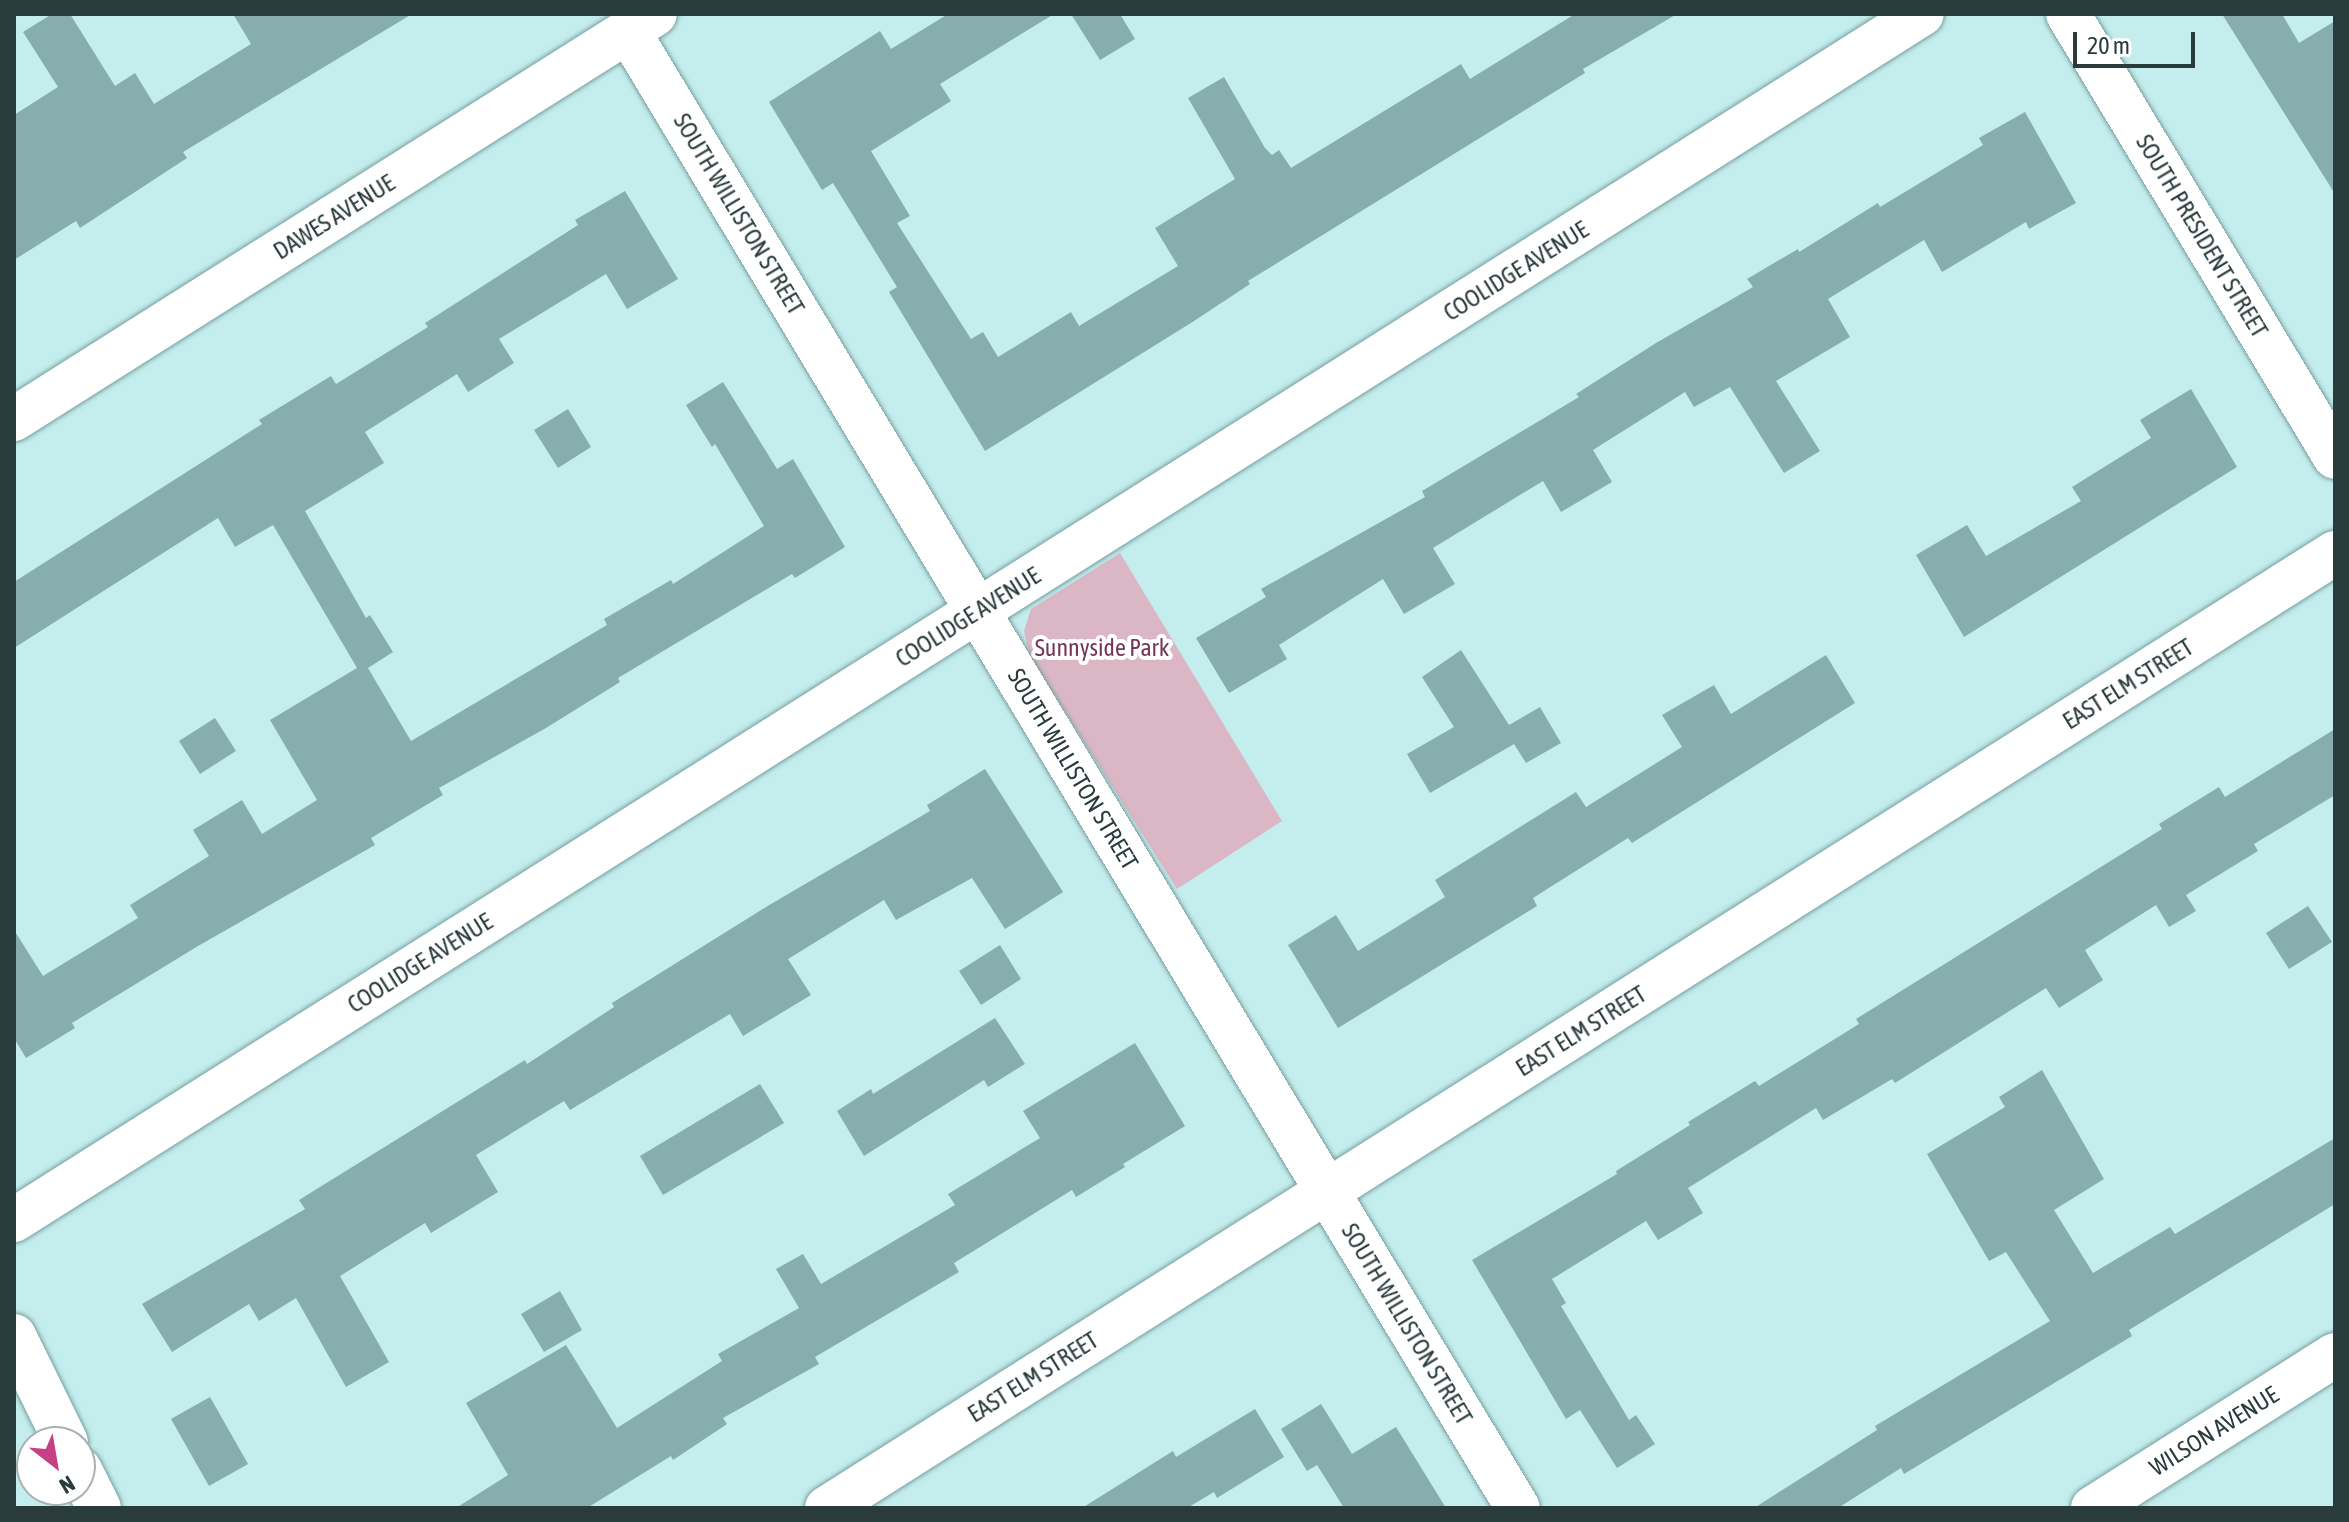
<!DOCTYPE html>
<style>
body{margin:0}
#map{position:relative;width:2349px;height:1522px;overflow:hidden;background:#c4eded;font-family:"Asap Condensed",sans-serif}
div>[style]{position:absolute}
.green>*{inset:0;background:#dbb7c5}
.building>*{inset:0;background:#86aeae}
.roads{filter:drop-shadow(0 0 2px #779e9e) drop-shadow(0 0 2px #779e9e)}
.minor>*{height:44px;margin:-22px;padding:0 22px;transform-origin:22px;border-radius:22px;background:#fff}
span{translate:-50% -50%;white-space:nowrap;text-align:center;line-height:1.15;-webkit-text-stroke:8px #fff;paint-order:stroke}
.street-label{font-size:24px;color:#2a3b3b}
.park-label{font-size:24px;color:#763754}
.frame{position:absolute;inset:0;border:16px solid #2a3b3b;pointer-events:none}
.north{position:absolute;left:16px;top:1426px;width:80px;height:80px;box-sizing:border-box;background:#fff;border:2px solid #aab1b1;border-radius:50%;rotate:149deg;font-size:22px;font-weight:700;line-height:32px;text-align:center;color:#2a3b3b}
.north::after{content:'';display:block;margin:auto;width:28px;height:36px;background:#c54084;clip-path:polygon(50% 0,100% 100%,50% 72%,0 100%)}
.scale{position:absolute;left:2073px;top:32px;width:122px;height:36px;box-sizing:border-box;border:4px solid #2a3b3b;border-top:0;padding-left:10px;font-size:24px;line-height:28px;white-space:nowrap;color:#2a3b3b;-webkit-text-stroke:6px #fff;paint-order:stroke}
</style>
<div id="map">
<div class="green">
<i style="clip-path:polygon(1120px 553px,1282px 821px,1177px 889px,1030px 656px,1024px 631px,1031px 609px)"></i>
</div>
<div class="building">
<i style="clip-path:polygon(52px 14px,70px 14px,115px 86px,135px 73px,154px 104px,251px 44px,233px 14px,412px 14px,183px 152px,187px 158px,80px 228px,76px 221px,14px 260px,14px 115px,58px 87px,23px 32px)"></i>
<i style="clip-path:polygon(948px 14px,1054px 14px,940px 84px,951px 101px,871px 151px,910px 216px,897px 223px,971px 339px,983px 332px,998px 357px,1071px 312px,1079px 326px,1178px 266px,1155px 228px,1235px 179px,1188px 98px,1224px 77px,1265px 148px,1272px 155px,1279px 150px,1291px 168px,1461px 64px,1470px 79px,1575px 14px,1677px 14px,1583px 69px,1585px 73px,1248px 281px,1250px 284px,1194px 321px,985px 451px,889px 292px,897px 287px,833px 183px,822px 190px,769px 102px,880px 31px,891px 49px)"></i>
<i style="clip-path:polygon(1071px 14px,1120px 14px,1135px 39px,1100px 60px)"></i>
<i style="clip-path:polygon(2222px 14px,2282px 14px,2299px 43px,2335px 21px,2335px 194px)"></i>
<i style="clip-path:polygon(2025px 112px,2076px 203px,2029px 229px,2026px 222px,1942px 272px,1924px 240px,1828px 299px,1850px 337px,1776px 381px,1820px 451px,1784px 473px,1730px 387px,1694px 407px,1685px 392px,1593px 450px,1612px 482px,1561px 512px,1543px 481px,1433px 548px,1455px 584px,1404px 614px,1383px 579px,1279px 645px,1287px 659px,1229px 693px,1196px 638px,1266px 597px,1261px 589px,1425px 497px,1422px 491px,1579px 397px,1576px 394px,1656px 343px,1753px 287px,1747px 279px,1798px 249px,1799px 252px,1878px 203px,1880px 207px,1983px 145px,1979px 138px)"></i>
<i style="clip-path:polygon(625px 191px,678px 279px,627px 309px,606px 274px,499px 339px,514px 363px,468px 392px,457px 374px,365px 432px,384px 463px,305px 511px,366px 618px,370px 615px,393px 652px,368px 668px,411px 741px,607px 625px,604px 619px,671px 580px,673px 584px,764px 526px,715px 444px,712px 447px,686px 405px,723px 382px,777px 469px,793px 459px,845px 547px,795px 578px,792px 574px,618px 678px,620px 682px,546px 728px,439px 788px,443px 795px,371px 838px,375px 845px,198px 946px,72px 1023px,75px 1028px,26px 1058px,14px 1038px,14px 930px,43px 976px,138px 918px,130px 905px,209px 856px,193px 830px,242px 800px,262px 834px,317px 800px,270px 720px,357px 668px,273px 525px,235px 547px,218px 518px,14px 648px,14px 582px,262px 424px,259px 420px,331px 376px,336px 384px,428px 327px,425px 323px,578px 225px,575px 220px)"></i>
<i style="clip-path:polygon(2191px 389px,2237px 467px,1964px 637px,1916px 555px,1967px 525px,1986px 556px,2081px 501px,2072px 487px,2151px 438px,2140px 420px)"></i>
<i style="clip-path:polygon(568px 409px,591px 447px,558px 468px,534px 430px)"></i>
<i style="clip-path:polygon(1461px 650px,1509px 725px,1540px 707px,1561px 743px,1526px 763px,1514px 744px,1430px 793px,1407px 754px,1454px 727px,1422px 677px)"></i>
<i style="clip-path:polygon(1826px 655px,1855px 703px,1632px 843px,1628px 838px,1533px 898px,1537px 906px,1338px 1028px,1288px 945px,1336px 915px,1358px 951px,1445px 897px,1435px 880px,1576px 792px,1586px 807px,1682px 747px,1662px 715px,1714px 685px,1731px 714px)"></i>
<i style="clip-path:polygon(215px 718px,236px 751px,200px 774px,179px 741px)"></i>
<i style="clip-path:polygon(2335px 729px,2335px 795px,2254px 844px,2258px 851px,2186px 895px,2196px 911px,2169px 927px,2156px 905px,2085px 950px,2103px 980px,2059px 1008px,2046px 988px,1895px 1083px,1892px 1079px,1823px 1120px,1816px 1108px,1688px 1188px,1703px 1213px,1658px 1240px,1646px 1221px,1552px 1279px,1566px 1303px,1561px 1306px,1629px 1420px,1636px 1415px,1655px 1444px,1617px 1468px,1580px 1410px,1566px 1419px,1472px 1260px,1617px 1174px,1616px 1171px,1690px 1125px,1688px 1122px,1755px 1081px,1759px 1086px,1859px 1024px,1856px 1019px,2162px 829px,2159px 824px,2219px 787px,2225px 797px)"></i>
<i style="clip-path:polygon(985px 769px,1063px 892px,1005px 929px,972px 878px,896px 920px,884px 900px,788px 959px,811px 995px,743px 1036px,730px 1014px,570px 1110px,564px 1101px,476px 1155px,498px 1192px,431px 1233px,425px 1223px,340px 1276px,389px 1362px,346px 1387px,296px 1298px,259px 1321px,249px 1304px,172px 1352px,142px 1304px,305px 1209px,299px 1200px,525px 1060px,527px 1064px,614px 1007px,612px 1003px,771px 904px,930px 811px,927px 805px)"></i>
<i style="clip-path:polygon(2308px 906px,2332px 942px,2289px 969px,2266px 933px)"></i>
<i style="clip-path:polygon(1000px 945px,1021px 979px,981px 1005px,959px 971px)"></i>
<i style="clip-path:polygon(995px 1018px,1025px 1064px,988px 1087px,984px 1080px,864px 1156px,837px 1111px,871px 1089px,873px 1094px)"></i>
<i style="clip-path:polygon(1135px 1043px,1185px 1126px,1123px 1164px,1125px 1167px,1076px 1197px,1072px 1190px,954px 1263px,959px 1272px,815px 1357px,819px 1364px,723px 1418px,727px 1424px,673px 1460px,671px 1456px,587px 1508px,456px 1508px,508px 1475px,466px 1403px,566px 1345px,617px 1428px,722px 1361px,718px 1354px,799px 1308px,776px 1269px,803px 1254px,821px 1284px,955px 1205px,948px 1194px,1040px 1138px,1023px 1111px)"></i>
<i style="clip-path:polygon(2042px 1070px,2104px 1179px,2054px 1210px,2093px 1273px,2170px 1227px,2175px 1234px,2335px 1138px,2335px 1204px,2129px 1330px,2132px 1336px,1904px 1474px,1901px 1468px,1838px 1508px,1754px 1508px,1877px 1430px,1875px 1426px,2050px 1321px,2006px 1252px,1989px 1261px,1927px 1154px,2005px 1107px,1999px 1097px)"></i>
<i style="clip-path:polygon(760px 1084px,784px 1123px,663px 1195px,640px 1156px)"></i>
<i style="clip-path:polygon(560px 1291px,582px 1330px,544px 1352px,521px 1314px)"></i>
<i style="clip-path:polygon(210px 1397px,248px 1464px,209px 1486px,171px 1419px)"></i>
<i style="clip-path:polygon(1321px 1404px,1352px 1454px,1396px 1427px,1446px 1508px,1344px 1508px,1317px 1465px,1307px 1471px,1281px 1429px)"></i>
<i style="clip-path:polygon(1255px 1409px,1284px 1457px,1217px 1498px,1214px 1492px,1187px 1508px,1082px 1508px,1173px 1451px,1176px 1457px)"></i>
</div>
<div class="roads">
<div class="minor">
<i style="left:2068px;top:14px;width:517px;rotate:58.92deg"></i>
<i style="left:628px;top:31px;width:1724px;rotate:58.93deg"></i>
<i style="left:14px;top:419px;width:758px;rotate:-32.29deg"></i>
<i style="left:14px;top:1220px;width:2257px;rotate:-32.3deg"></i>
<i style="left:14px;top:1336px;width:118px;rotate:63.9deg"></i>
<i style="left:80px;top:1470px;width:42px;rotate:63.4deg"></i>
<i style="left:827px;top:1508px;width:1785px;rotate:-32.35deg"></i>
<i style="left:2093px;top:1508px;width:286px;rotate:-32.3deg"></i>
</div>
</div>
<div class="street-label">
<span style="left:739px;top:214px;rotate:59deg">SOUTH WILLISTON STREET</span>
<span style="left:334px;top:217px;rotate:-32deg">DAWES AVENUE</span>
<span style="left:2202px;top:236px;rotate:59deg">SOUTH PRESIDENT STREET</span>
<span style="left:1516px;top:271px;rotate:-32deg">COOLIDGE AVENUE</span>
<span style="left:968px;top:617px;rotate:-32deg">COOLIDGE AVENUE</span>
<span style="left:2128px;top:684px;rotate:-32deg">EAST ELM STREET</span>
<span style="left:1073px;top:769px;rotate:59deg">SOUTH WILLISTON STREET</span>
<span style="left:420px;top:963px;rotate:-32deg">COOLIDGE AVENUE</span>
<span style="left:1581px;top:1031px;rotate:-32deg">EAST ELM STREET</span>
<span style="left:1407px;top:1324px;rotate:59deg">SOUTH WILLISTON STREET</span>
<span style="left:1033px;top:1377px;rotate:-32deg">EAST ELM STREET</span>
<span style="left:2214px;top:1431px;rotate:-32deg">WILSON AVENUE</span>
</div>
<div class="park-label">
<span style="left:1102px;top:648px">Sunnyside Park</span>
</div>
<div class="frame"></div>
<div class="north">N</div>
<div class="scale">20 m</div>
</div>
